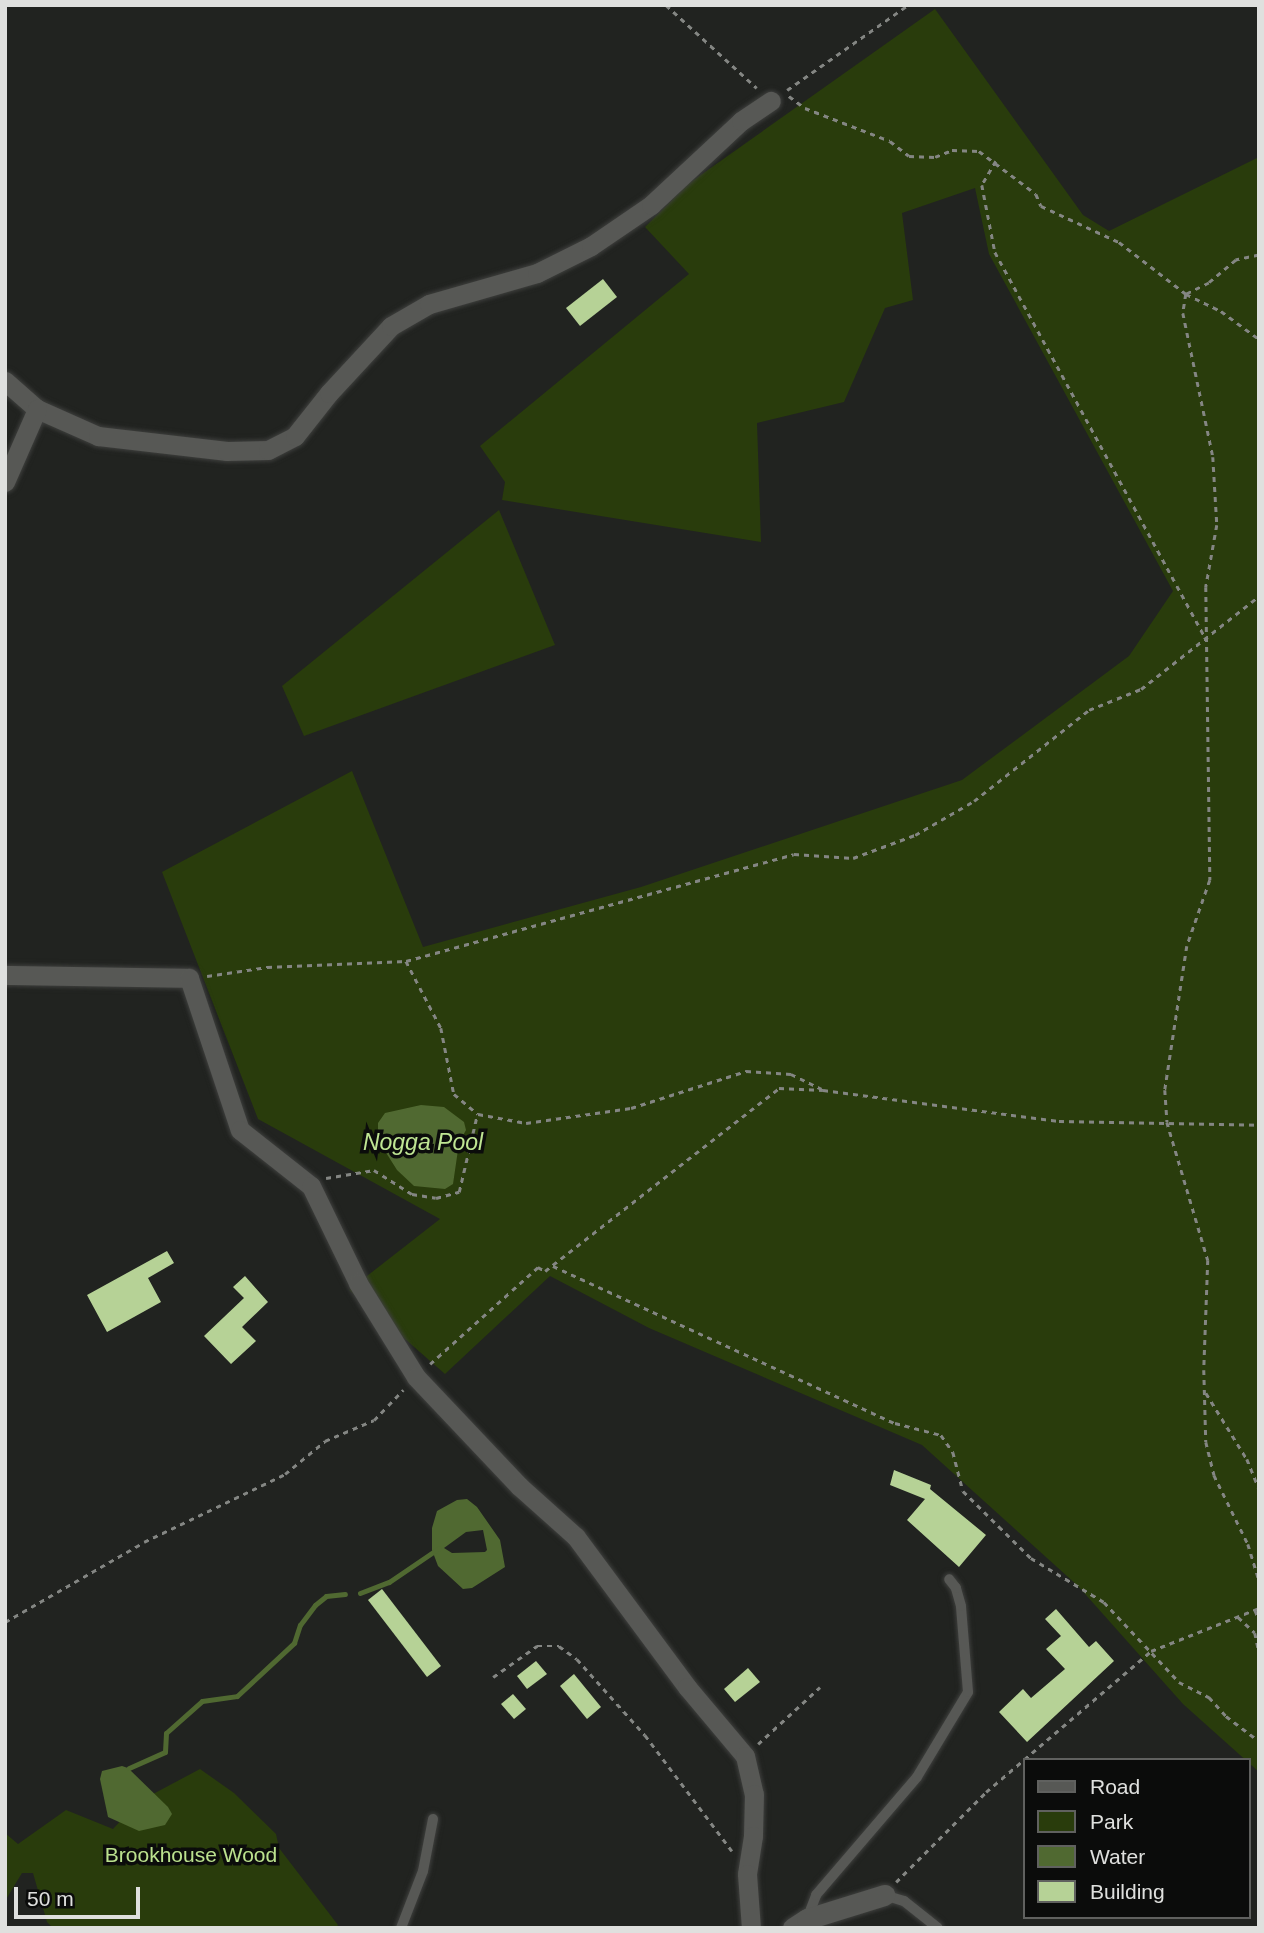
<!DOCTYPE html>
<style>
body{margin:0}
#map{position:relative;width:1264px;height:1933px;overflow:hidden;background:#212320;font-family:Arial,sans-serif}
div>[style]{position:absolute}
.green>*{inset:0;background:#293c0c}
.water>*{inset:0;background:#506931}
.stream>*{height:5px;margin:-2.5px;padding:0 2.5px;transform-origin:2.5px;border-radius:2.5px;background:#506931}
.building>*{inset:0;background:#b6d296}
.path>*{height:2.5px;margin-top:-1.25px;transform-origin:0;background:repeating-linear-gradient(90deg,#848683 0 5px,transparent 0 10px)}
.roads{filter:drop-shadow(0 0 2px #3e3f3d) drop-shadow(0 0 2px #3e3f3d)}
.service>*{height:10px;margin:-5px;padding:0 5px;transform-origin:5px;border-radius:5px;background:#575855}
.minor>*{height:19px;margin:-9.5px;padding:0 9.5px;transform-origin:9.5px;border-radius:9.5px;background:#575855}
.tertiary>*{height:21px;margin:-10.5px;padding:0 10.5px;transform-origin:10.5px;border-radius:10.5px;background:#575855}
span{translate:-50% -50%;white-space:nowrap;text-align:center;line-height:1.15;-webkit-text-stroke:7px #0b0c0b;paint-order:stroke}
.park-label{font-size:21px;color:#bbe18e}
.water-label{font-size:23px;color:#bfe693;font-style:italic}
.frame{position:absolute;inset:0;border:7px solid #dfe0de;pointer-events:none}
.legend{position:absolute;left:1023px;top:1758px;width:228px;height:161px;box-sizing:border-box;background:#0b0c0b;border:2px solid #60615f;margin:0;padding:9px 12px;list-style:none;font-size:21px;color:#dfe0de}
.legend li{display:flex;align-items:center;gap:14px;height:35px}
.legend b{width:35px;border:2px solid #60615f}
.scale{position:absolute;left:14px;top:1887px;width:126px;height:32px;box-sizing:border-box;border:4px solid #dfe0de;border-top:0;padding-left:9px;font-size:21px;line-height:24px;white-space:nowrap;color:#dfe0de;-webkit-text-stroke:5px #0b0c0b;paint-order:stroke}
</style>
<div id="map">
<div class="green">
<i style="clip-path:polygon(935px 9px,1083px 215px,1109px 231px,1259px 157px,1259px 1772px,1183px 1704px,1078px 1586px,922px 1445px,649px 1328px,550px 1276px,445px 1374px,349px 1290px,440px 1219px,258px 1119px,162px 872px,352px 771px,423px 947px,641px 887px,962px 780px,1129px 656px,1173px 591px,989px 254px,975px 188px,902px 213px,913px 300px,885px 308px,844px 402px,757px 423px,761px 542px,502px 500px,505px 482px,480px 446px,689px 274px,645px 227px,688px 184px)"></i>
<i style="clip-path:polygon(499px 510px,555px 645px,304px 736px,282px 686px)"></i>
<i style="clip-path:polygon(200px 1769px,234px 1793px,276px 1834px,279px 1848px,338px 1925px,336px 1928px,53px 1928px,47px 1922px,33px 1873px,22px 1873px,5px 1901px,5px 1833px,18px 1844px,66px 1810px,113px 1829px,138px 1802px)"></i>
</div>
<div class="water">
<i style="clip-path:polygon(421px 1105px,444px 1107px,464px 1122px,466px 1130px,459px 1143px,453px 1184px,445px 1189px,414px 1186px,397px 1170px,385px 1151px,378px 1129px,378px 1123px,385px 1113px)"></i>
<i style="clip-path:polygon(evenodd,467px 1499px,477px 1507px,500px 1540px,505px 1567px,472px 1588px,463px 1589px,438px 1566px,432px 1550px,432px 1528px,437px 1511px,457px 1500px,467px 1499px,483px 1530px,487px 1550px,485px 1552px,452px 1553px,444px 1548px,466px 1532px,483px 1530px)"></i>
<i style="clip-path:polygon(122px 1766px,128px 1768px,168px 1807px,172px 1814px,165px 1825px,139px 1831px,108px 1817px,100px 1779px,102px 1771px)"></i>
</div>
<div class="stream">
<i style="left:360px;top:1593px;width:31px;rotate:-21deg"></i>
<i style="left:389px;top:1582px;width:60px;rotate:-34.2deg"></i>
<i style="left:129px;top:1768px;width:39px;rotate:-24deg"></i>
<i style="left:165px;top:1752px;width:19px;rotate:-87deg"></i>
<i style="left:166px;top:1733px;width:48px;rotate:-41.6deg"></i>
<i style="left:202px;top:1701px;width:35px;rotate:-8deg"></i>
<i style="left:237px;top:1696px;width:78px;rotate:-42.9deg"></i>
<i style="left:294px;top:1643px;width:19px;rotate:-72deg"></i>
<i style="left:300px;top:1625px;width:25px;rotate:-53deg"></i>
<i style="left:315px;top:1605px;width:14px;rotate:-39deg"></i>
<i style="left:326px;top:1596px;width:19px;rotate:-6deg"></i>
</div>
<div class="building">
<i style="clip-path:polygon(603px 279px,617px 297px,580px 326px,566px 308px)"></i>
<i style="clip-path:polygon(167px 1251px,174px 1263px,148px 1278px,161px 1302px,107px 1332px,87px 1295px)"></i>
<i style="clip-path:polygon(245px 1276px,268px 1302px,242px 1327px,256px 1341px,231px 1364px,204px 1336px,244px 1298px,233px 1287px)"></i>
<i style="clip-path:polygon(894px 1470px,931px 1485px,930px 1489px,986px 1535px,959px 1567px,907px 1520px,925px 1499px,890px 1485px)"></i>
<i style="clip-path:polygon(382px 1589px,441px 1666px,427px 1677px,368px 1600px)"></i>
<i style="clip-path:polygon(1056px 1609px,1089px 1647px,1096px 1641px,1114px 1661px,1027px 1742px,999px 1712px,1023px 1689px,1031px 1698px,1065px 1669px,1046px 1649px,1061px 1636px,1045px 1619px)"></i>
<i style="clip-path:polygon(536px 1661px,547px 1674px,527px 1689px,517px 1676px)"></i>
<i style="clip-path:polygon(748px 1668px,760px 1682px,735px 1702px,724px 1689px)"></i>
<i style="clip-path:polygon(574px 1674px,601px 1707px,587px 1719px,560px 1686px)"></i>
<i style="clip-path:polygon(513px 1694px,526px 1709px,514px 1719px,501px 1704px)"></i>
</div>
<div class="path">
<i style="left:666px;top:5px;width:123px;rotate:42.4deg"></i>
<i style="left:787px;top:90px;width:148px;rotate:-35.1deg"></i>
<i style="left:789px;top:96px;width:20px;rotate:37deg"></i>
<i style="left:805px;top:108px;width:91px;rotate:21.2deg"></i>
<i style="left:890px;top:141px;width:24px;rotate:38deg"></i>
<i style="left:909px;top:156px;width:26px;rotate:2deg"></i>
<i style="left:935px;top:157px;width:18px;rotate:-22deg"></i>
<i style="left:952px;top:150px;width:27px;rotate:2deg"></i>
<i style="left:979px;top:151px;width:71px;rotate:37deg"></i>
<i style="left:1036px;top:194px;width:13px;rotate:67deg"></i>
<i style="left:1041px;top:206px;width:86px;rotate:24.8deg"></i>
<i style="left:1119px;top:242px;width:85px;rotate:37.8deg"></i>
<i style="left:1186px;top:294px;width:39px;rotate:26deg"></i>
<i style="left:1221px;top:311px;width:47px;rotate:36.4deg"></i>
<i style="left:996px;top:161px;width:28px;rotate:120deg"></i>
<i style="left:982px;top:185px;width:68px;rotate:79deg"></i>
<i style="left:995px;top:252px;width:439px;rotate:61.4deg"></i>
<i style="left:1259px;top:255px;width:24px;rotate:168deg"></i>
<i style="left:1236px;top:260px;width:35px;rotate:140deg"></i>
<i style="left:1209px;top:283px;width:25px;rotate:154deg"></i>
<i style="left:1186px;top:294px;width:19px;rotate:99deg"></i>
<i style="left:1183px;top:313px;width:147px;rotate:78.2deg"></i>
<i style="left:1213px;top:457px;width:68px;rotate:86.6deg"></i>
<i style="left:1217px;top:525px;width:63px;rotate:100.1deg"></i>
<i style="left:1206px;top:587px;width:293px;rotate:89.2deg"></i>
<i style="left:1210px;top:880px;width:70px;rotate:109.2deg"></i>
<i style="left:1187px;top:946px;width:146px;rotate:98.7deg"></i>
<i style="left:1165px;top:1090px;width:32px;rotate:86deg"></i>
<i style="left:1167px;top:1122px;width:144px;rotate:73.5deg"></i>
<i style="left:1208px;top:1260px;width:110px;rotate:92.1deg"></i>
<i style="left:1204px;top:1370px;width:72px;rotate:88.4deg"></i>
<i style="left:1206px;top:1442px;width:34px;rotate:76deg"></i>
<i style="left:1214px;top:1475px;width:77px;rotate:63.8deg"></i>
<i style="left:1248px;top:1544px;width:38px;rotate:73deg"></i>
<i style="left:406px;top:961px;width:76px;rotate:62.4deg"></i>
<i style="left:441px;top:1028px;width:67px;rotate:78.9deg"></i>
<i style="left:454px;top:1094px;width:31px;rotate:40deg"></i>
<i style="left:478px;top:1114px;width:49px;rotate:10.6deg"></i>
<i style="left:526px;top:1123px;width:106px;rotate:-8.1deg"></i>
<i style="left:631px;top:1108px;width:121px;rotate:-17.8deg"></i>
<i style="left:746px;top:1071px;width:45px;rotate:3.8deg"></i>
<i style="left:791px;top:1074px;width:34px;rotate:26deg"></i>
<i style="left:207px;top:976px;width:61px;rotate:-8.5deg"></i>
<i style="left:267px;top:967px;width:139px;rotate:-2.5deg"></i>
<i style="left:406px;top:961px;width:402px;rotate:-15.4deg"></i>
<i style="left:794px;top:854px;width:59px;rotate:3.9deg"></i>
<i style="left:853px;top:858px;width:66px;rotate:-20.4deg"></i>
<i style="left:915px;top:835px;width:68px;rotate:-30deg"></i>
<i style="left:974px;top:801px;width:147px;rotate:-38.4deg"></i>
<i style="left:1089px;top:710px;width:56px;rotate:-22deg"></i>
<i style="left:1141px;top:689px;width:150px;rotate:-38.2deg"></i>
<i style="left:326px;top:1178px;width:49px;rotate:-9.5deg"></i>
<i style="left:374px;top:1170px;width:45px;rotate:32.3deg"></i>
<i style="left:412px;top:1194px;width:24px;rotate:9deg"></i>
<i style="left:436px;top:1198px;width:24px;rotate:-15deg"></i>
<i style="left:459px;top:1192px;width:79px;rotate:-76.8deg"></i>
<i style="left:553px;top:1266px;width:376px;rotate:24.7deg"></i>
<i style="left:895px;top:1423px;width:48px;rotate:14.6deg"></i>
<i style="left:941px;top:1435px;width:21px;rotate:55deg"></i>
<i style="left:953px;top:1452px;width:40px;rotate:75.6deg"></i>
<i style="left:963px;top:1491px;width:95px;rotate:44.6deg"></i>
<i style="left:1031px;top:1558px;width:85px;rotate:31.1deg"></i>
<i style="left:1104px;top:1602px;width:110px;rotate:46.8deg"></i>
<i style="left:1179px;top:1682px;width:34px;rotate:27deg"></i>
<i style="left:1209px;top:1697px;width:25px;rotate:48deg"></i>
<i style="left:1226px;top:1716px;width:41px;rotate:37.1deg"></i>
<i style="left:430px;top:1364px;width:145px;rotate:-41.9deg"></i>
<i style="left:538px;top:1267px;width:8px;rotate:30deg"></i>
<i style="left:545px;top:1271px;width:297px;rotate:-38deg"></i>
<i style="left:779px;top:1088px;width:44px;rotate:2.6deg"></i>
<i style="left:823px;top:1090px;width:238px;rotate:7.5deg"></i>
<i style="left:1059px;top:1121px;width:200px;rotate:1.1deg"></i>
<i style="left:1206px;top:1393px;width:78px;rotate:58.2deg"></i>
<i style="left:1247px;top:1459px;width:32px;rotate:68deg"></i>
<i style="left:1255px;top:1610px;width:10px;rotate:66deg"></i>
<i style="left:1238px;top:1617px;width:23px;rotate:43deg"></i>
<i style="left:1255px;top:1633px;width:19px;rotate:78deg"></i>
<i style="left:5px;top:1622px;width:160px;rotate:-29.9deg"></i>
<i style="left:144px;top:1542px;width:157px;rotate:-25.7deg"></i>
<i style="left:285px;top:1474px;width:52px;rotate:-39.5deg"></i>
<i style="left:325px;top:1441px;width:53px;rotate:-23.2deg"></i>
<i style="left:374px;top:1420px;width:42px;rotate:-46deg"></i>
<i style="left:493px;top:1677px;width:54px;rotate:-35.2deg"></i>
<i style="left:537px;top:1646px;width:22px"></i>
<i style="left:559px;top:1646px;width:22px;rotate:36deg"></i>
<i style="left:577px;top:1659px;width:102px;rotate:48.2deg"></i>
<i style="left:645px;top:1735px;width:145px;rotate:53.1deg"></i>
<i style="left:758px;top:1744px;width:84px;rotate:-42.6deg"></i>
<i style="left:896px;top:1882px;width:127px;rotate:-45deg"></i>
<i style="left:986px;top:1792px;width:217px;rotate:-40.5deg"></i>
<i style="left:1151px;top:1651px;width:116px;rotate:-21.7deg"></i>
</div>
<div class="roads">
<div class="service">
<i style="left:884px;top:1895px;width:21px;rotate:17deg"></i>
<i style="left:904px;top:1901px;width:43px;rotate:38.5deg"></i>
<i style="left:807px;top:1919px;width:26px;rotate:-69deg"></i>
<i style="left:816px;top:1895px;width:155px;rotate:-49.4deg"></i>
<i style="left:917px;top:1777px;width:99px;rotate:-59deg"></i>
<i style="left:968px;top:1692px;width:86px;rotate:-94.7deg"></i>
<i style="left:961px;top:1606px;width:19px;rotate:-106deg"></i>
<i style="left:956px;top:1588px;width:11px;rotate:-128deg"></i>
<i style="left:401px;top:1928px;width:61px;rotate:-68.9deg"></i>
<i style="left:423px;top:1871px;width:53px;rotate:-79.1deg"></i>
</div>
<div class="minor">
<i style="left:5px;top:381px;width:43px;rotate:41.2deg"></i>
<i style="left:37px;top:409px;width:67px;rotate:23.9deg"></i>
<i style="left:98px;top:436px;width:130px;rotate:6.6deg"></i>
<i style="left:227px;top:451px;width:41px;rotate:-1.4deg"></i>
<i style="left:268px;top:450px;width:30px;rotate:-27deg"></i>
<i style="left:295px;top:436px;width:55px;rotate:-51.7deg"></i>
<i style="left:329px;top:393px;width:91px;rotate:-47.2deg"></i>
<i style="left:391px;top:326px;width:44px;rotate:-30.1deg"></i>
<i style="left:429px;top:304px;width:112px;rotate:-16deg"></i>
<i style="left:537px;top:273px;width:60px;rotate:-26.6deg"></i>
<i style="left:591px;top:246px;width:73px;rotate:-34.3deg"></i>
<i style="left:651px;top:205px;width:123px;rotate:-43deg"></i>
<i style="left:741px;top:121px;width:36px;rotate:-34deg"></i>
<i style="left:5px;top:482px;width:80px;rotate:-66.3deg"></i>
<i style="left:5px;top:975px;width:184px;rotate:0.9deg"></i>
<i style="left:189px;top:978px;width:160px;rotate:71.5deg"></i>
<i style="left:240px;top:1130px;width:90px;rotate:38.3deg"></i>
<i style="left:311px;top:1186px;width:108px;rotate:64.1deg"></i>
<i style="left:358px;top:1283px;width:110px;rotate:58.3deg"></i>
<i style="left:416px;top:1377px;width:150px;rotate:46.6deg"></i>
<i style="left:519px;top:1486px;width:76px;rotate:41.8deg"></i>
<i style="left:576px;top:1537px;width:187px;rotate:53.5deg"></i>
<i style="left:687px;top:1687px;width:90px;rotate:50deg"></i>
<i style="left:745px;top:1756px;width:39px;rotate:77deg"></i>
<i style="left:754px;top:1794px;width:42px;rotate:91.4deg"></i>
<i style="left:753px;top:1836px;width:38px;rotate:99deg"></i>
<i style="left:747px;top:1874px;width:54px;rotate:85.8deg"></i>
</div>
<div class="tertiary">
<i style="left:793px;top:1928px;width:17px;rotate:-33deg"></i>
<i style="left:807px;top:1919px;width:81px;rotate:-17.3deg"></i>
</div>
</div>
<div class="park-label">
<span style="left:191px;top:1855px">Brookhouse Wood</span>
</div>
<div class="water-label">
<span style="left:423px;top:1142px">Nogga Pool</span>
</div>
<div class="frame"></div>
<ul class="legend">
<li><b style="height:9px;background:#575855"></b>Road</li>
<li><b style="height:19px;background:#293c0c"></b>Park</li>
<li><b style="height:19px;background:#506931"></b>Water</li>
<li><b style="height:19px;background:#b6d296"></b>Building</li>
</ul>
<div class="scale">50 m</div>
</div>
